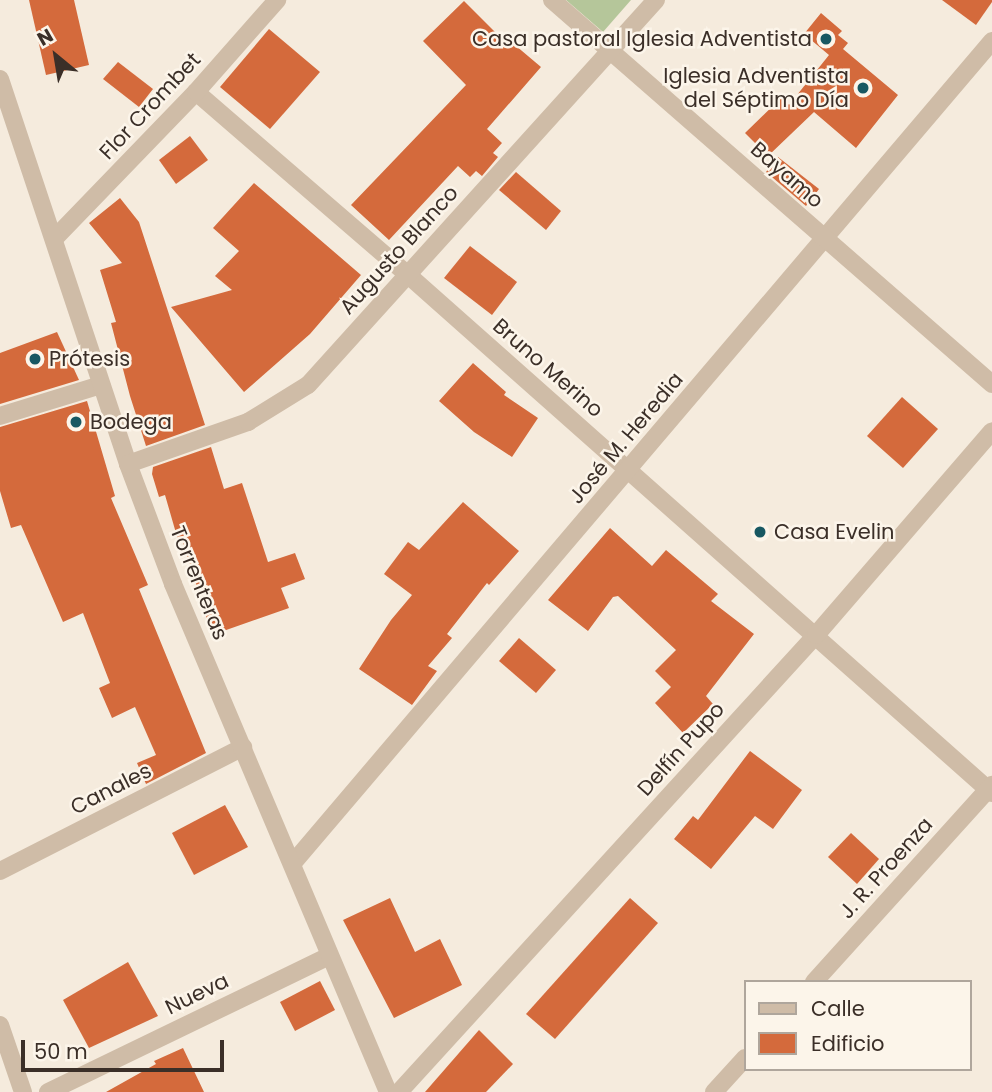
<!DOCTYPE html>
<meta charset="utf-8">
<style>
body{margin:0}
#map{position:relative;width:992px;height:1092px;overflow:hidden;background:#f5ebdd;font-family:Poppins,sans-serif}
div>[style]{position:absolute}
.green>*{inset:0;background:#b5c69a}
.building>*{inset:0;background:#d46a3c}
.minor>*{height:18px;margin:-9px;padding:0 9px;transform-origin:9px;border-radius:9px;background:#cfbca7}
.tertiary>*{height:18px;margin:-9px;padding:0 9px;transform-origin:9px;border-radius:9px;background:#cfbca7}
.dots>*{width:19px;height:19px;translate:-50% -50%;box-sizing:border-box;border:4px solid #fcf5ea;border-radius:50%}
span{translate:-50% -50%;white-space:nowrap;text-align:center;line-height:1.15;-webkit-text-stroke:5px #fcf5ea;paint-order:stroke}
.poi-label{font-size:21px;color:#3b2f28}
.right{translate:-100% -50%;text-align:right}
.left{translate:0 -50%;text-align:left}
.street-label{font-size:21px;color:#3b2f28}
.legend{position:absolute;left:744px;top:980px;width:228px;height:91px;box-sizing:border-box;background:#fcf5ea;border:2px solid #afa69c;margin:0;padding:9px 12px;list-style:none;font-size:21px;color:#3b2f28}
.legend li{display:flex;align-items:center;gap:14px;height:35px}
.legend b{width:35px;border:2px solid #afa69c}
.north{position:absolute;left:21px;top:21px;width:70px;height:70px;-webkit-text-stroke:5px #fcf5ea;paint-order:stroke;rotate:330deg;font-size:19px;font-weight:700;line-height:28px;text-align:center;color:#3b2f28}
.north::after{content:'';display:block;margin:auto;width:24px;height:32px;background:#3b2f28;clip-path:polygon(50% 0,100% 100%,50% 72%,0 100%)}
.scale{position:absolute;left:21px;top:1040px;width:203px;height:32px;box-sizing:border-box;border:4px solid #3b2f28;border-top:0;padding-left:9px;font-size:21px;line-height:24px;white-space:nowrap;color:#3b2f28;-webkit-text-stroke:5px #fcf5ea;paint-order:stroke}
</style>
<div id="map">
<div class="green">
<i style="clip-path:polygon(566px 0,631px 0,603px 32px)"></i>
</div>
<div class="building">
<i style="clip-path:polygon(29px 0,74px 0,89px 65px,46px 75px)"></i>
<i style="clip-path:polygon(942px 0,992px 0,992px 2px,976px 25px)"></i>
<i style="clip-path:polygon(464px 1px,506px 43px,509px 40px,541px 67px,487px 129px,502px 143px,493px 153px,498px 157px,482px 176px,476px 171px,470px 177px,458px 166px,389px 240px,351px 205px,466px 85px,423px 41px)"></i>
<i style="clip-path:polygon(821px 13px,842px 31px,838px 35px,848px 43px,843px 49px,898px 95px,856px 148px,814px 112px,768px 156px,745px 133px,782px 97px,789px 105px,829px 55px,804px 34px)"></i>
<i style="clip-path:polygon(269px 29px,320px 72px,270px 129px,220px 87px)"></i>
<i style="clip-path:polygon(118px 62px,153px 89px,139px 107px,103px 79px)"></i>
<i style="clip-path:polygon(190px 136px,208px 160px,176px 184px,159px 160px)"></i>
<i style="clip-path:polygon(778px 157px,819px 189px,806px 206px,766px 172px)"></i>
<i style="clip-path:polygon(516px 172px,561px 211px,546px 230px,499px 190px)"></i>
<i style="clip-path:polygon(254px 183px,361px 275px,310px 334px,244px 392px,171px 307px,232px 290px,215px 276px,239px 251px,213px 228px)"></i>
<i style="clip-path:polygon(120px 198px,139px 222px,205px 425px,146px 446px,130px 396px,111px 323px,116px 322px,100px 270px,122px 263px,89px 223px)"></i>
<i style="clip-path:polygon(470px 246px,517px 282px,492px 315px,444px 278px)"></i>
<i style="clip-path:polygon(57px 332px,79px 380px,0 404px,0 353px)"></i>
<i style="clip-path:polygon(473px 363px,506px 392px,504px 395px,538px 418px,512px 457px,474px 432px,439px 401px)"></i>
<i style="clip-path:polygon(902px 397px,938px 429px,903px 468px,867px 436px)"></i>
<i style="clip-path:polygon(87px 401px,115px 496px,111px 498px,148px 585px,139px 589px,206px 753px,146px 784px,137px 763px,156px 755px,135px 707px,112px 718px,99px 688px,110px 683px,83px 613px,63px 622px,21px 525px,11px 528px,0 491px,0 427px)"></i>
<i style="clip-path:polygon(211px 447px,224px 489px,242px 483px,268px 562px,295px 553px,305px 579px,281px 588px,289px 608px,212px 635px,182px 539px,178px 540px,165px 495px,159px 497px,152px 474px,153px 467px)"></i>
<i style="clip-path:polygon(463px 502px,519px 551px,489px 585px,487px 583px,447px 634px,452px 638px,428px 666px,437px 671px,412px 705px,359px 669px,391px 620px,412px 595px,384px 574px,408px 542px,419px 550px)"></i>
<i style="clip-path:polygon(610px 528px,652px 566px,666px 550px,718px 594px,711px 601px,754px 634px,706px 696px,713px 704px,683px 733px,655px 703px,671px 687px,655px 671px,676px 650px,618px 596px,613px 597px,588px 631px,548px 600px)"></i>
<i style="clip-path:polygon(519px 638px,556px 670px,536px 693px,499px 661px)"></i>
<i style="clip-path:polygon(750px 751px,802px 790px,773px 829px,755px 816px,711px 869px,674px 839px,693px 816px,698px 820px)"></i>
<i style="clip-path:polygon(225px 805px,248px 847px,194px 875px,172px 833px)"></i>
<i style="clip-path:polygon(851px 833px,879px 859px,857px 884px,828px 857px)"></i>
<i style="clip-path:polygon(390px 898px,415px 952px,440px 939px,462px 985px,394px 1018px,343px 920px)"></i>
<i style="clip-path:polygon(630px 898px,658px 923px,555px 1039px,526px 1014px)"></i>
<i style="clip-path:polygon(128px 962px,158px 1016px,89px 1048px,63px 1000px)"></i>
<i style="clip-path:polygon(320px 981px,335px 1010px,295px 1031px,280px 1002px)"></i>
<i style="clip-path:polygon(479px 1030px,513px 1064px,486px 1092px,425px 1092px)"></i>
<i style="clip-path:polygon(183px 1048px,204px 1092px,106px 1092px,156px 1064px,154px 1061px)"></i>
</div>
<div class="minor">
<i style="left:196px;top:92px;width:279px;rotate:40.8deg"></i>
<i style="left:407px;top:274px;width:782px;rotate:41.58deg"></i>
<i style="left:54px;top:239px;width:204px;rotate:-46deg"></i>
<i style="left:196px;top:92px;width:123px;rotate:-48.6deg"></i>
<i style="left:0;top:416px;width:106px;rotate:-17.1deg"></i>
<i style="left:293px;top:863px;width:1079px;rotate:-49.62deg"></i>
<i style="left:0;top:871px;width:273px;rotate:-27deg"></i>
<i style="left:814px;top:982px;width:266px;rotate:-47.9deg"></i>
<i style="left:0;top:1025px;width:71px;rotate:71.1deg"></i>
<i style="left:48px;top:1092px;width:312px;rotate:-25.8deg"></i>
<i style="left:714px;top:1092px;width:46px;rotate:-47.6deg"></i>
</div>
<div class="tertiary">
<i style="left:552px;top:0;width:584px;rotate:41.11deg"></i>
<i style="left:0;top:79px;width:406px;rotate:71.6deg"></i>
<i style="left:128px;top:464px;width:128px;rotate:69.4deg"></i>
<i style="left:173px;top:584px;width:552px;rotate:67.06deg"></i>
<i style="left:128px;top:464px;width:127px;rotate:-19.3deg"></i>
<i style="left:248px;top:422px;width:70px;rotate:-31.7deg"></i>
<i style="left:308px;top:385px;width:519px;rotate:-47.89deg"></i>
<i style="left:399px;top:1092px;width:619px;rotate:-47.62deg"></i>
<i style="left:816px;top:635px;width:269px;rotate:-49.2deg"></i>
</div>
<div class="dots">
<i style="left:826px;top:39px;background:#185862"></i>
<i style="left:863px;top:88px;background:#185862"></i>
<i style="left:35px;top:359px;background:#185862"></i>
<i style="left:76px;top:422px;background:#185862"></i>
<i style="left:760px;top:532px;background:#185862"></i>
</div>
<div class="poi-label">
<span class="right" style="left:812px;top:39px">Casa pastoral Iglesia Adventista</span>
<span class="right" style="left:849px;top:88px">Iglesia Adventista<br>del Séptimo Día</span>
<span class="left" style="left:49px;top:359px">Prótesis</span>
<span class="left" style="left:90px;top:422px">Bodega</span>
<span class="left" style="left:774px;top:532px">Casa Evelin</span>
</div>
<div class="street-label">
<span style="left:150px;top:106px;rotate:-47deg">Flor Crombet</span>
<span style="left:787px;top:175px;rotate:41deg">Bayamo</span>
<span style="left:399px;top:250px;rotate:-48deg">Augusto Blanco</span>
<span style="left:548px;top:368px;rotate:41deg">Bruno Merino</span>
<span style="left:626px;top:438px;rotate:-50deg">José M. Heredia</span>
<span style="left:199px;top:583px;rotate:68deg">Torrenteras</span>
<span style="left:681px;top:749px;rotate:-48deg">Delfín Pupo</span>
<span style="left:111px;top:789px;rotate:-27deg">Canales</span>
<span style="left:886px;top:868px;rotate:-48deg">J. R. Proenza</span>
<span style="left:197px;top:994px;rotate:-26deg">Nueva</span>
</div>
<ul class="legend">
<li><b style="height:9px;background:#cfbca7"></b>Calle</li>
<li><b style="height:19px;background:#d46a3c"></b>Edificio</li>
</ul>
<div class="north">N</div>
<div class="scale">50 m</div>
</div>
